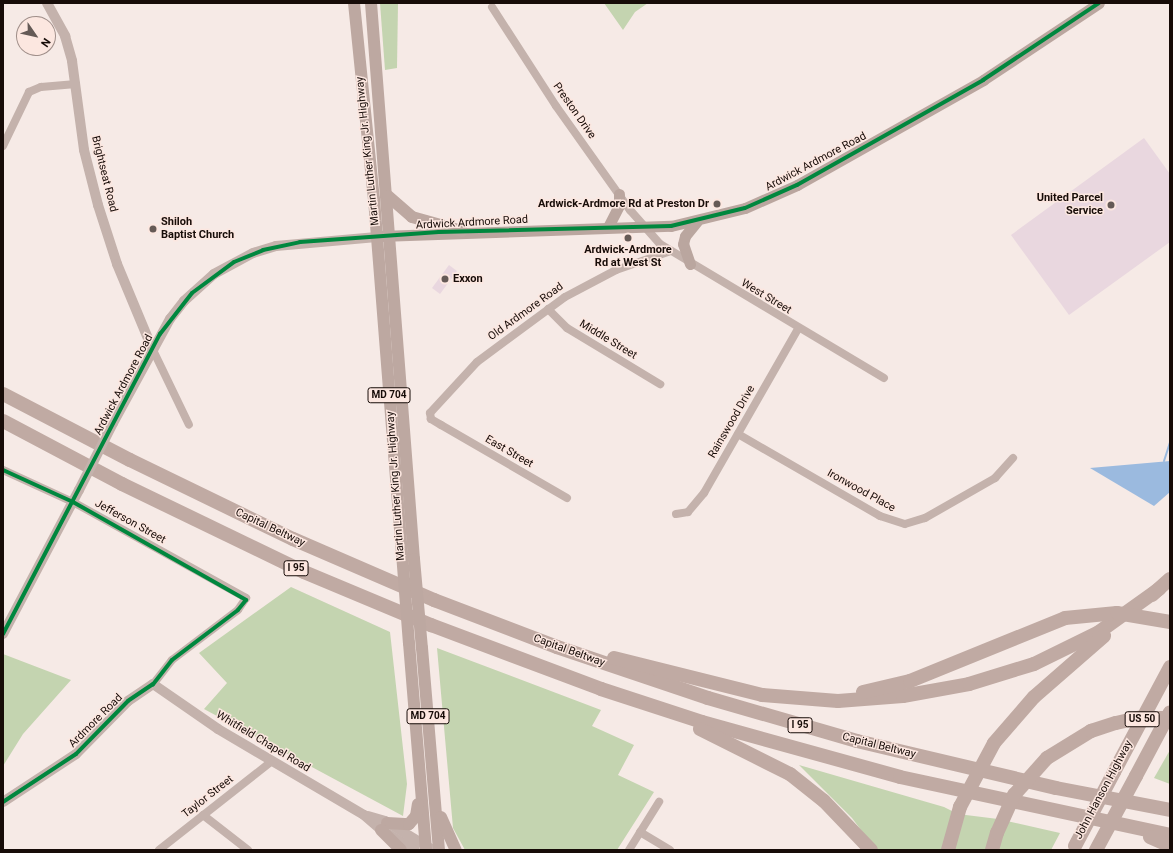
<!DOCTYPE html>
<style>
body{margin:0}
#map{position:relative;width:1173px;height:853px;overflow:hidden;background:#f6eae6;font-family:Roboto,sans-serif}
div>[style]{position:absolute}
.forest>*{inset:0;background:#c4d4b0}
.water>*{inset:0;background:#9bbadf}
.stream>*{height:2px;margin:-1px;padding:0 1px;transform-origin:1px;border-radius:1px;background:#9bbadf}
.building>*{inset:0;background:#e9d7df}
.minor>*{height:8px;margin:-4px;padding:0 4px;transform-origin:4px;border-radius:4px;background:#c4b2ac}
.tertiary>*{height:10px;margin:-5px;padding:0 5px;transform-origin:5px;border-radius:5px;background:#c4b2ac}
.secondary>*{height:11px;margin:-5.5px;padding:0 5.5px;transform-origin:5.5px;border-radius:5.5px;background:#baa69f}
.primary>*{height:12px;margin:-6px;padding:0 6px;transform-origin:6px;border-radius:6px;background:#bda8a1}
.motorway>*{height:14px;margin:-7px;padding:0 7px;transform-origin:7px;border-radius:7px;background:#c0aaa3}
.tertiary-bridge>*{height:10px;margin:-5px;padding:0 5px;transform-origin:5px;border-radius:5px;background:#c4b2ac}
.primary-bridge>*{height:12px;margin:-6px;padding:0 6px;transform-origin:6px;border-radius:6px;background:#bda8a1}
.motorway-bridge>*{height:14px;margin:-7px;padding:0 7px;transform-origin:7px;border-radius:7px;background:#c0aaa3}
.cycleway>*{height:4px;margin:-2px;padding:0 2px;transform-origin:2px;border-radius:2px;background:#00873e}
.dots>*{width:11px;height:11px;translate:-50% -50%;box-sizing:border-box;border:2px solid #fce7e0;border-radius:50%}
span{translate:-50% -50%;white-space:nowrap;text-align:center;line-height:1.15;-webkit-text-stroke:3px #fce7e0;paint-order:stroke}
.shield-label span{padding:1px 3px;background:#fce7e0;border:1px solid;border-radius:3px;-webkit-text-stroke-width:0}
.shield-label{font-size:10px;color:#170c08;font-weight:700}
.street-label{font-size:11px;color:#170c08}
.poi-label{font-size:11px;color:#170c08;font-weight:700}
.right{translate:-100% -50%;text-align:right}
.left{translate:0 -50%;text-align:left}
.frame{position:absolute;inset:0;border:4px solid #170c08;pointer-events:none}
.north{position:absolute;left:16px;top:16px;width:40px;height:40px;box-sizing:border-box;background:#fce7e0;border:1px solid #a08f8a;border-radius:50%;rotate:124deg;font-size:11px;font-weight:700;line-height:16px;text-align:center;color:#170c08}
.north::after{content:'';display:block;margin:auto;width:14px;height:18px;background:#655a56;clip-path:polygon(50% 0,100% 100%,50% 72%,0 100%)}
</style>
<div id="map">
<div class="forest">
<i style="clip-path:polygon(380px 3px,398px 3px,397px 68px,385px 70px)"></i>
<i style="clip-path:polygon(604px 3px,648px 3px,635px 12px,623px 30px)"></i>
<i style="clip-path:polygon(291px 587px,390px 632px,407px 784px,403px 816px,204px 709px,227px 683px,199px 653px)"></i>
<i style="clip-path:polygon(437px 648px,601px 710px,592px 726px,634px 745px,618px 775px,654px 792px,617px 850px,465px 850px,453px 828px)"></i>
<i style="clip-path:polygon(3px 654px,71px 680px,23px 734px,3px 766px)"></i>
<i style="clip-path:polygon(1170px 750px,1170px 784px,1154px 778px)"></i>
<i style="clip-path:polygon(799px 765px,944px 807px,958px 814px,998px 819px,1060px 833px,1051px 850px,876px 850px,852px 818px)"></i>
</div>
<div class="water">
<i style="clip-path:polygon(1170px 461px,1170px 492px,1154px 506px,1090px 468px)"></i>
</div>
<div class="stream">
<i style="left:1164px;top:461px;width:19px;rotate:-72deg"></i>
</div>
<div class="building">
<i style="clip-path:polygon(1144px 138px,1170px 174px,1170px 242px,1069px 315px,1011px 235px)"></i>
<i style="clip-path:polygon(449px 265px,457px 271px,440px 294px,432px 288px)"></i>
</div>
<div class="minor">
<i style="left:492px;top:7px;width:118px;rotate:57.1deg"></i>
<i style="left:556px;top:106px;width:128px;rotate:54.6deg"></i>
<i style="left:630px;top:210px;width:45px;rotate:48.6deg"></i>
<i style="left:660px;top:244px;width:261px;rotate:30.9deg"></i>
<i style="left:3px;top:146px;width:60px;rotate:-64.3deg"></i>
<i style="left:29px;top:92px;width:13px;rotate:-23deg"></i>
<i style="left:41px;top:87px;width:35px;rotate:-5deg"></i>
<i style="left:548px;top:309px;width:27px;rotate:45deg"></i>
<i style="left:567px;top:328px;width:109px;rotate:31.1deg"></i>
<i style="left:152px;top:348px;width:85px;rotate:64.3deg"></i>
<i style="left:738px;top:434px;width:164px;rotate:30deg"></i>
<i style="left:880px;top:516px;width:26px;rotate:18deg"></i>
<i style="left:905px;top:524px;width:21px;rotate:-17deg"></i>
<i style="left:925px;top:518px;width:81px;rotate:-29.7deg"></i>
<i style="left:995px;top:478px;width:27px;rotate:-48deg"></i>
<i style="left:3px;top:470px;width:77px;rotate:24.6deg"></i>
<i style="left:73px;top:502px;width:198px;rotate:29deg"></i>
<i style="left:246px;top:598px;width:14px;rotate:124deg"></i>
<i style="left:238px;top:610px;width:83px;rotate:142.9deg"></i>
<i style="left:172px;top:660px;width:31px;rotate:128deg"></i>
<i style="left:567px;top:498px;width:146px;rotate:-149.9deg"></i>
<i style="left:441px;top:425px;width:12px;rotate:-149deg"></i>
<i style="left:431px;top:419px;width:6px;rotate:-99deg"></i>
<i style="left:430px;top:413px;width:69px;rotate:-47.3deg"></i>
<i style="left:477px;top:362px;width:109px;rotate:-36.5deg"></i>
<i style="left:565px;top:297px;width:58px;rotate:-27.9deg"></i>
<i style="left:616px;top:270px;width:58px;rotate:-19.1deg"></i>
<i style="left:676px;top:514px;width:12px;rotate:-9deg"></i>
<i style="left:688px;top:512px;width:25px;rotate:-50deg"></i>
<i style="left:704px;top:493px;width:189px;rotate:-60.2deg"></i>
<i style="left:203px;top:815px;width:57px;rotate:37.9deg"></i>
<i style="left:640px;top:832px;width:35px;rotate:31deg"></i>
<i style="left:159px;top:850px;width:144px;rotate:-38.2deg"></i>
<i style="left:629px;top:850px;width:57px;rotate:-58deg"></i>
</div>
<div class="tertiary">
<i style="left:47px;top:3px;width:38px;rotate:61deg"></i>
<i style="left:65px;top:36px;width:26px;rotate:74deg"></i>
<i style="left:72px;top:61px;width:90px;rotate:82.3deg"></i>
<i style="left:84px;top:150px;width:57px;rotate:75.7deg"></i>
<i style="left:98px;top:205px;width:62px;rotate:72.1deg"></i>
<i style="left:117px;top:264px;width:91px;rotate:67.4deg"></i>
<i style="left:113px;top:423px;width:119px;rotate:-61.3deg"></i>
<i style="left:170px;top:319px;width:23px;rotate:-52deg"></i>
<i style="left:184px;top:301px;width:40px;rotate:-42deg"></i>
<i style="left:214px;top:274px;width:44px;rotate:-28.3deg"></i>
<i style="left:253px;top:253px;width:24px;rotate:-17deg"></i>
<i style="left:276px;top:246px;width:101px;rotate:-5.1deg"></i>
<i style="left:3px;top:634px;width:163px;rotate:-62.2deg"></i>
<i style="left:3px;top:802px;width:87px;rotate:-33.3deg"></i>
<i style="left:76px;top:754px;width:74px;rotate:-45.5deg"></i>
<i style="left:128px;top:701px;width:30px;rotate:-34deg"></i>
<i style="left:153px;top:684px;width:79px;rotate:34.7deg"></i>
<i style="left:218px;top:729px;width:169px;rotate:30.5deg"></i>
<i style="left:364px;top:815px;width:23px;rotate:41deg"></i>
<i style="left:381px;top:830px;width:39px;rotate:30deg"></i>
<i style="left:368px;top:816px;width:18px;rotate:16deg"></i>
<i style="left:385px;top:821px;width:56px;rotate:31.1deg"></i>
</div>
<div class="secondary">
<i style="left:608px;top:227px;width:25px;rotate:-63deg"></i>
<i style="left:619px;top:205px;width:11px;rotate:-90deg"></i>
<i style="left:380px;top:236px;width:291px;rotate:-2deg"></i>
<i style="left:671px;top:226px;width:76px;rotate:-13.7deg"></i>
<i style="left:745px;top:208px;width:57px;rotate:-23.9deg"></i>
<i style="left:797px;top:185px;width:214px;rotate:-29.4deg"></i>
<i style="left:983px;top:80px;width:139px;rotate:-33.6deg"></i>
<i style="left:690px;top:264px;width:21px;rotate:-109deg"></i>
<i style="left:683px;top:244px;width:8px;rotate:-76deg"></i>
<i style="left:685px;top:236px;width:19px;rotate:-51deg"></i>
</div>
<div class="primary">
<i style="left:354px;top:3px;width:197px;rotate:84.2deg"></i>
<i style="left:374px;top:199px;width:355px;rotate:85.5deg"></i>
<i style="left:371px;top:3px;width:558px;rotate:85.58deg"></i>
<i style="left:388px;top:196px;width:32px;rotate:41deg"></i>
<i style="left:412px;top:217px;width:52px;rotate:15.6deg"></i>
<i style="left:409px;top:643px;width:208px;rotate:85.3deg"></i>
<i style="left:422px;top:648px;width:203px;rotate:85.2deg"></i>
<i style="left:441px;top:817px;width:36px;rotate:66deg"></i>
<i style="left:387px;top:823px;width:22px;rotate:3deg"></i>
<i style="left:409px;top:824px;width:11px;rotate:-49deg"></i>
<i style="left:416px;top:816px;width:12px;rotate:-81deg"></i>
<i style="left:381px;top:830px;width:28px;rotate:45deg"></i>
</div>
<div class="motorway">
<i style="left:3px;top:394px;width:143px;rotate:27.5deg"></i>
<i style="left:130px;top:460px;width:181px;rotate:25.9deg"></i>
<i style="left:293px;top:539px;width:154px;rotate:23.4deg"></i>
<i style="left:434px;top:600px;width:132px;rotate:20.9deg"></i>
<i style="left:557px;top:647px;width:159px;rotate:18.7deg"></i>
<i style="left:708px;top:698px;width:155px;rotate:16.1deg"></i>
<i style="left:857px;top:741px;width:204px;rotate:13.3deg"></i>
<i style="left:1056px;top:788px;width:116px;rotate:10.9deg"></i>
<i style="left:3px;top:421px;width:135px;rotate:27.9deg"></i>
<i style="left:122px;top:484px;width:202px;rotate:25.8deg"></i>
<i style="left:304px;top:572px;width:138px;rotate:22.7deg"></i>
<i style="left:431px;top:625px;width:182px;rotate:20.6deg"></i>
<i style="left:601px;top:689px;width:106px;rotate:18.1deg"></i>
<i style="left:702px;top:722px;width:205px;rotate:15.5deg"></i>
<i style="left:900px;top:777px;width:276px;rotate:12.1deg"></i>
<i style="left:1152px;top:595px;width:24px;rotate:-42deg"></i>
<i style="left:614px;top:658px;width:153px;rotate:14deg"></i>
<i style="left:762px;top:695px;width:76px;rotate:4.5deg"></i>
<i style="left:838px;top:701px;width:65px;rotate:-4.4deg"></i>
<i style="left:903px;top:696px;width:67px;rotate:-10.3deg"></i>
<i style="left:969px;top:684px;width:68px;rotate:-17.1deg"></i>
<i style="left:1034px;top:664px;width:72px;rotate:-26.2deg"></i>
<i style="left:1099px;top:632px;width:74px;rotate:-35.6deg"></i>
<i style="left:863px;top:692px;width:48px;rotate:-13.2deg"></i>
<i style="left:910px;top:681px;width:167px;rotate:-22.1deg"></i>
<i style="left:700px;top:729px;width:101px;rotate:26.6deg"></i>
<i style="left:790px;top:774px;width:43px;rotate:38.5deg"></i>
<i style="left:824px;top:801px;width:68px;rotate:46.2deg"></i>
<i style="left:994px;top:743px;width:61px;rotate:-49deg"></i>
<i style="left:1034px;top:697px;width:93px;rotate:-41.1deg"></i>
<i style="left:1114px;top:772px;width:119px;rotate:-61.9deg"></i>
<i style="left:1136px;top:776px;width:72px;rotate:-62deg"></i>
<i style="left:1150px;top:837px;width:22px;rotate:24deg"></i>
</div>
<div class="tertiary-bridge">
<i style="left:79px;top:490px;width:75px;rotate:-63.1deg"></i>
</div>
<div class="primary-bridge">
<i style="left:402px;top:553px;width:90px;rotate:85.6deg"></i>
<i style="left:414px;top:559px;width:89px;rotate:84.9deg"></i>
</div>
<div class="motorway-bridge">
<i style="left:1065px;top:618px;width:52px;rotate:-5.5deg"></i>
<i style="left:1117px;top:613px;width:54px;rotate:9.6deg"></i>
<i style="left:1075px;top:846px;width:84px;rotate:-62.2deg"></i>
<i style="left:948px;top:850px;width:45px;rotate:-74.4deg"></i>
<i style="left:960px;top:807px;width:72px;rotate:-62deg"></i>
<i style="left:992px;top:850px;width:18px;rotate:-74deg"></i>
<i style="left:997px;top:833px;width:42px;rotate:-65.9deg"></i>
<i style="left:1014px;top:795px;width:50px;rotate:-48.3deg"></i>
<i style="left:1047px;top:758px;width:52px;rotate:-31.5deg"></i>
<i style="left:1091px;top:731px;width:26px;rotate:-18deg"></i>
<i style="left:1116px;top:723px;width:23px;rotate:-13deg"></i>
<i style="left:1138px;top:718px;width:32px"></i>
<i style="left:1096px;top:850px;width:84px;rotate:-61.6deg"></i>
</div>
<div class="cycleway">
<i style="left:3px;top:470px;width:77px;rotate:24.6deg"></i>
<i style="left:73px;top:502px;width:199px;rotate:29.5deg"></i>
<i style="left:246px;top:600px;width:13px;rotate:129deg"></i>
<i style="left:238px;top:610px;width:83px;rotate:142.9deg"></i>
<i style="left:172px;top:660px;width:31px;rotate:128deg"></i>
<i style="left:153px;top:684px;width:30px;rotate:146deg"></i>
<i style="left:128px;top:701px;width:74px;rotate:134.5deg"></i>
<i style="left:76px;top:754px;width:87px;rotate:146.7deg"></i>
<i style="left:3px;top:634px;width:339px;rotate:-62.4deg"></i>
<i style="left:160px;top:334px;width:52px;rotate:-52deg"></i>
<i style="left:192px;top:293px;width:52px;rotate:-36.4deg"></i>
<i style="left:234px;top:262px;width:31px;rotate:-22deg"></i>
<i style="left:263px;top:250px;width:38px;rotate:-12deg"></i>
<i style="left:300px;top:242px;width:139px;rotate:-4.1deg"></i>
<i style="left:439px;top:232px;width:232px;rotate:-1.5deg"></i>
<i style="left:671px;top:226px;width:76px;rotate:-13.7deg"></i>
<i style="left:745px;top:208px;width:57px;rotate:-23.9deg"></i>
<i style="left:797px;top:185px;width:214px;rotate:-29.4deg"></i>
<i style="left:983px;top:80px;width:139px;rotate:-33.6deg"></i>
</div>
<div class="dots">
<i style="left:717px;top:204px;background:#655a56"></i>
<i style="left:1111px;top:205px;background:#655a56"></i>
<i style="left:153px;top:229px;background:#655a56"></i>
<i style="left:628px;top:238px;background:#655a56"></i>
<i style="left:445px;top:279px;background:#655a56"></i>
</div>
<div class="shield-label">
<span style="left:389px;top:395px">MD 704</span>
<span style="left:296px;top:568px">I 95</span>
<span style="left:428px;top:716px">MD 704</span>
<span style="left:1142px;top:719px">US 50</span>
<span style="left:800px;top:725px">I 95</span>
</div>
<div class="street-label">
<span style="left:574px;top:111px;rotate:55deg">Preston Drive</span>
<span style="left:368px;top:151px;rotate:-96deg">Martin Luther King Jr. Highway</span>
<span style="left:816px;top:162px;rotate:-28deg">Ardwick Ardmore Road</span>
<span style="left:104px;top:174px;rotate:76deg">Brightseat Road</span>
<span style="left:472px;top:223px;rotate:-3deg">Ardwick Ardmore Road</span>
<span style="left:766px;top:297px;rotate:31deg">West Street</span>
<span style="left:526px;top:312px;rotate:-36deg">Old Ardmore Road</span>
<span style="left:608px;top:340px;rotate:31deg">Middle Street</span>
<span style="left:124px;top:385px;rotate:-62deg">Ardwick Ardmore Road</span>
<span style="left:732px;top:422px;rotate:-60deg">Rainswood Drive</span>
<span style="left:509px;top:452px;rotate:30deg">East Street</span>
<span style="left:396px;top:486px;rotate:-94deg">Martin Luther King Jr. Highway</span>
<span style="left:861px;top:491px;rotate:29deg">Ironwood Place</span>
<span style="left:130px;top:522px;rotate:29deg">Jefferson Street</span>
<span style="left:270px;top:528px;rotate:25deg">Capital Beltway</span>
<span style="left:569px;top:651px;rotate:20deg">Capital Beltway</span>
<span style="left:96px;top:721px;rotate:-45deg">Ardmore Road</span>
<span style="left:263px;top:742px;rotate:31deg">Whitfield Chapel Road</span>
<span style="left:879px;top:746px;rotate:14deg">Capital Beltway</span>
<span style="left:1104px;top:790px;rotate:-62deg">John Hanson Highway</span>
<span style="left:208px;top:797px;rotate:-38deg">Taylor Street</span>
</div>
<div class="poi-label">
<span class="right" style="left:1103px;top:205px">United Parcel<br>Service</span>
<span class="right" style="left:709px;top:204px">Ardwick-Ardmore Rd at Preston Dr</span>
<span class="left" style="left:161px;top:229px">Shiloh<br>Baptist Church</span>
<span style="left:628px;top:257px">Ardwick-Ardmore<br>Rd at West St</span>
<span class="left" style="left:453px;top:279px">Exxon</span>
</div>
<div class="frame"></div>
<div class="north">N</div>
</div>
